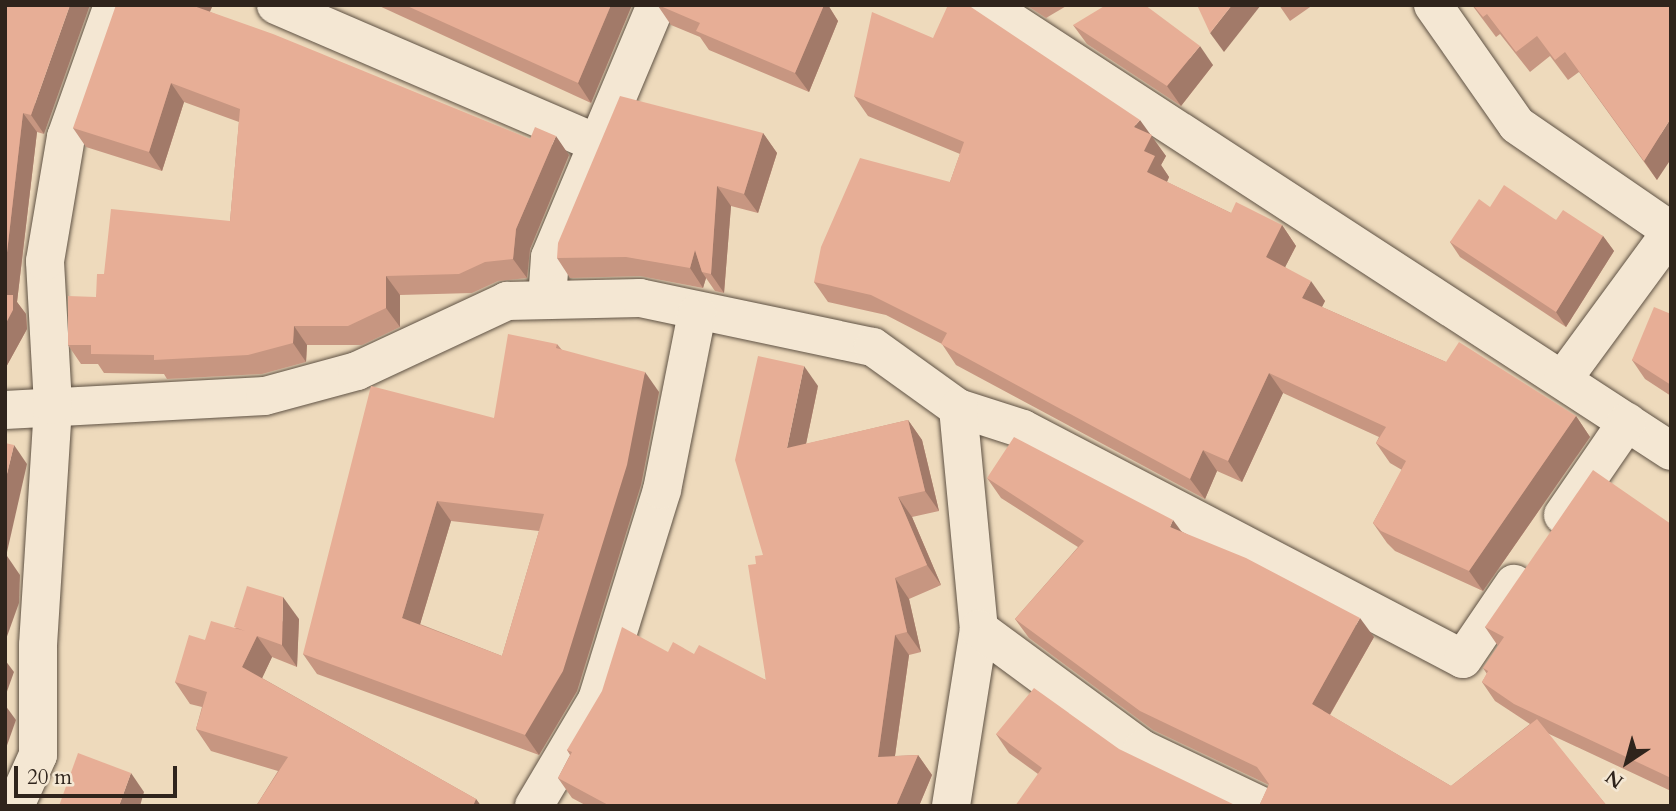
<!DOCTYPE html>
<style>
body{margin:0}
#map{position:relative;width:1676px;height:811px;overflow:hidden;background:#eedabc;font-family:Cardo,serif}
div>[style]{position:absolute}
.roads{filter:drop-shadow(0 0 2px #5f5244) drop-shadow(0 0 2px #5f5244)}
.minor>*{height:38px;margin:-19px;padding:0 19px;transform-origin:19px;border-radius:19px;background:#f4e7d3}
.wall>*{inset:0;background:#c79681}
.shaded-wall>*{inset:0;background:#a27a69}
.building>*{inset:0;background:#e7ae96}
span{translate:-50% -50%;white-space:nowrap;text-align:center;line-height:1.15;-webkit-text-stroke:5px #f4e7d3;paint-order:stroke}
.frame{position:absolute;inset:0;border:7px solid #2f241c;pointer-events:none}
.north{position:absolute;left:1592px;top:727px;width:70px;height:70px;-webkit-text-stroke:5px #f4e7d3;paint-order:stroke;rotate:216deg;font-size:19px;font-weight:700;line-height:28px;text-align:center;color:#2f241c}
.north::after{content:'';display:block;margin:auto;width:24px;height:32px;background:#2f241c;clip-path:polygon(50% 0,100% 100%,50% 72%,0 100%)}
.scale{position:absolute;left:14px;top:766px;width:163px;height:32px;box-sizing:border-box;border:4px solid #2f241c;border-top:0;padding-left:9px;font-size:21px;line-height:24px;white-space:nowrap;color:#2f241c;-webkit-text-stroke:5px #f4e7d3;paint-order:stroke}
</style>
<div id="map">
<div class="roads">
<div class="minor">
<i style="left:276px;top:5px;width:351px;rotate:23.3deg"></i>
<i style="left:986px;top:5px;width:817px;rotate:33.07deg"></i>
<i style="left:1433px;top:5px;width:146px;rotate:55deg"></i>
<i style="left:1517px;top:125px;width:187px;rotate:34.5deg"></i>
<i style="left:547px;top:300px;width:43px;rotate:-86deg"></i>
<i style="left:550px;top:257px;width:273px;rotate:-67.2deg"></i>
<i style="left:1563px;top:379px;width:182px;rotate:-53.7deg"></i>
<i style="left:958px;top:408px;width:68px;rotate:17.9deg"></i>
<i style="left:1023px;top:429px;width:496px;rotate:27.6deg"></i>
<i style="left:1463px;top:659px;width:91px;rotate:-55.8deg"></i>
<i style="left:5px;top:410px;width:260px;rotate:-3.1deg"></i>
<i style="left:265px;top:396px;width:95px;rotate:-15.2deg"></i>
<i style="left:357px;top:371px;width:166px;rotate:-25deg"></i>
<i style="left:507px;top:301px;width:133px;rotate:-1.3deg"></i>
<i style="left:640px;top:298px;width:238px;rotate:11.9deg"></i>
<i style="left:873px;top:347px;width:105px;rotate:35.7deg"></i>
<i style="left:958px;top:408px;width:222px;rotate:84.6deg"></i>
<i style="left:979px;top:629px;width:179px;rotate:99deg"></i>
<i style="left:1563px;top:515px;width:113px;rotate:-55.5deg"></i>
<i style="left:979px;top:629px;width:202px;rotate:36.4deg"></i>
<i style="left:1142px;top:749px;width:132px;rotate:25.6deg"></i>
<i style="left:15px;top:806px;width:56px;rotate:-65.7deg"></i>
<i style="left:38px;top:755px;width:110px;rotate:-90deg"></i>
<i style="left:38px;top:645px;width:240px;rotate:-86.4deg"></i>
<i style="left:53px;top:405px;width:144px;rotate:-93.2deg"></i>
<i style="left:45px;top:261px;width:126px;rotate:-80.4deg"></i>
<i style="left:66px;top:137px;width:140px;rotate:-70.4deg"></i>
<i style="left:534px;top:806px;width:123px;rotate:-59.3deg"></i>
<i style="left:597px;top:700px;width:220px;rotate:-72.8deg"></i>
<i style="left:662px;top:490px;width:180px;rotate:-78.8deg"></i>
</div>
</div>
<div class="wall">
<i style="clip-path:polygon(5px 5px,44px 134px,37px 132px,17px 302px,26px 314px,27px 329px,5px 369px)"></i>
<i style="clip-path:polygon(377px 5px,632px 5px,591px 103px)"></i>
<i style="clip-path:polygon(828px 5px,838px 21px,809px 92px,709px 50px,700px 37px,671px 25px,658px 6px)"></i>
<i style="clip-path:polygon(1026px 5px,1068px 5px,1046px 18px)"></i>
<i style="clip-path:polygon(1279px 5px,1313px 5px,1290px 21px)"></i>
<i style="clip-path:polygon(1472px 5px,1671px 5px,1657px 180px,1579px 72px,1568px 80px,1550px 56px,1530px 72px,1500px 34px,1496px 37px)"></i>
<i style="clip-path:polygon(210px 12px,569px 155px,530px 249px,527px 278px,498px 281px,472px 293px,400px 295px,400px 327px,362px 345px,307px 345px,306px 362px,262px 374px,167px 379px,164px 374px,104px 373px,98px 364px,81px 364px,68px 345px,96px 297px,104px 274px,230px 221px,239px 122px,184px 102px,162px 171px,86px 147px,73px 128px)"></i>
<i style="clip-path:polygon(1073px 25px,1213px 65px,1181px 106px,1087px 44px)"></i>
<i style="clip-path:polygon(854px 96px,1149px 134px,1166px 156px,1161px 165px,1169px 177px,1167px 182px,1231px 213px,1282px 225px,1296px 246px,1285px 267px,1325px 301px,1322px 307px,1446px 362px,1576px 416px,1590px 437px,1483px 591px,1395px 551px,1387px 543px,1373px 523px,1402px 470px,1390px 463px,1376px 443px,1379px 437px,1283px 393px,1242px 482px,1217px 471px,1205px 499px,956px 365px,942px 344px,886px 315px,828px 302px,814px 282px,950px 182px,960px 154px,868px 116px)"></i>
<i style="clip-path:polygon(763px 133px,777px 153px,758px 213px,731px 206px,724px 293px,715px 291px,706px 278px,703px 288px,640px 276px,570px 278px,557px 258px)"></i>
<i style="clip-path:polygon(1490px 207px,1556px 220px,1603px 236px,1614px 251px,1566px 327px,1460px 257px,1450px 242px)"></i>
<i style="clip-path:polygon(1671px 314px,1671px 396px,1645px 379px,1632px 360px)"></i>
<i style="clip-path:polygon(evenodd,557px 344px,562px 350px,659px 392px,641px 485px,577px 691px,539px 755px,317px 674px,303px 654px,494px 418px,557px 344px,451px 521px,539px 531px,502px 656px,420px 624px,451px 521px)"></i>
<i style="clip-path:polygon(818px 386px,806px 444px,908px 420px,922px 440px,939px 511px,912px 517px,941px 585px,909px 599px,921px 652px,909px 655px,895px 756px,918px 755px,932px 775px,919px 806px,587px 806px,572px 798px,558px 778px,570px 755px,567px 750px,668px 652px,694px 654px,766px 680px,756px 564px,763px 555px)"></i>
<i style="clip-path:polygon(987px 478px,1181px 531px,1374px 637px,1330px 715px,1451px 786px,1530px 724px,1495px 701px,1482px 682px,1487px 674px,1483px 668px,1498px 646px,1485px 627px,1671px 524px,1671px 791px,1547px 733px,1607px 806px,1260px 804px,1269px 785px,1153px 730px,1029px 638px,1015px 619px,1078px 547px,1001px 498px)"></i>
<i style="clip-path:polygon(299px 619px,297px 667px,272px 657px,262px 678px,476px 799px,481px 806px,256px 806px,278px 771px,211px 751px,196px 729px,202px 707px,190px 704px,175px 682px,205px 640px,235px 628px)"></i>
<i style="clip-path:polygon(996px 734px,1119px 749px,1038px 774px,1009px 753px)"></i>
</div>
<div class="shaded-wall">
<i style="clip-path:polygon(70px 5px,90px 5px,44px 134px,31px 115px)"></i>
<i style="clip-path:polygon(191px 5px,213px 5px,204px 25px)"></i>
<i style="clip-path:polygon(611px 5px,632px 5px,591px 103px,578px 83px)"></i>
<i style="clip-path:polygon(824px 5px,828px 5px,838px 21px,809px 92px,795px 73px)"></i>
<i style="clip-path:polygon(1232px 5px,1261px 5px,1224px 52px,1210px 33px)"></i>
<i style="clip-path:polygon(1200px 46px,1213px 65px,1181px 106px,1167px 86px)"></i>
<i style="clip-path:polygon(171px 83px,184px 102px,162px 171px,149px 152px)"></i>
<i style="clip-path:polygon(23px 113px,37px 132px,17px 302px,26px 314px,27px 329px,5px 369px,5px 270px)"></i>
<i style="clip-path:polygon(1671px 118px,1671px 159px,1657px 180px,1644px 161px)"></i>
<i style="clip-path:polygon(1140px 120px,1166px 156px,1161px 165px,1169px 177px,1162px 193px,1147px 172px,1144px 151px,1134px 127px)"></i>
<i style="clip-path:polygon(763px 133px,777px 153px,758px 213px,744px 194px)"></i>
<i style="clip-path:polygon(556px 136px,569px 155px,530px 249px,527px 278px,513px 259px,516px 229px)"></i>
<i style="clip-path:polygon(717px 186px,731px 206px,724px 293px,711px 274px)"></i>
<i style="clip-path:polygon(1282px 225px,1296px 246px,1280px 277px,1266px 257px)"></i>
<i style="clip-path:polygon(1603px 236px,1614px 251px,1566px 327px,1556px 312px)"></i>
<i style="clip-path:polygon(695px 250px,702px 272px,706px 278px,703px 288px,690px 268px)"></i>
<i style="clip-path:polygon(386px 276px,400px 295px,400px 327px,386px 308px)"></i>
<i style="clip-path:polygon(1311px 281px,1325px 301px,1316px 318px,1302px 298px)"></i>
<i style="clip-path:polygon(294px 326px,307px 345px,306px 362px,293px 343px)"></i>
<i style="clip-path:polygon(804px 366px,818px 386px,801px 468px,787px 448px)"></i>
<i style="clip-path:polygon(645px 372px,659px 392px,641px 485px,577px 691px,539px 755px,525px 735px)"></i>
<i style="clip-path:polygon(1269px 373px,1283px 393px,1242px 482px,1228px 461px)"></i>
<i style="clip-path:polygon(1576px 416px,1590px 437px,1483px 591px,1469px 571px)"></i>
<i style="clip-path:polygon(908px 420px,922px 440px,939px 511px,925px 491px)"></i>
<i style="clip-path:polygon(14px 445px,27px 464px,5px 561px,5px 482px)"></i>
<i style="clip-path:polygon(1203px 450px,1217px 471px,1205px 499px,1190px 479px)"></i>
<i style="clip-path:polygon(898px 497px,912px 517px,941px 585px,927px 565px)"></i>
<i style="clip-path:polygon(437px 501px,451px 521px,416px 638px,402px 618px)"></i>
<i style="clip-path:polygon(1173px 520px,1187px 539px,1170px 527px)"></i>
<i style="clip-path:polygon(7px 556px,20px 575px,19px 603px,5px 642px,5px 582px)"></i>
<i style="clip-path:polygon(895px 578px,909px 599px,921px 652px,907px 632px)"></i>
<i style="clip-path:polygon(283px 597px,299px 619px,297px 667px,282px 645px)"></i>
<i style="clip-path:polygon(1360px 618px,1374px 637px,1325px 723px,1312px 704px)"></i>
<i style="clip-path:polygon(895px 635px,909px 655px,892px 777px,878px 757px)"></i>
<i style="clip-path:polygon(257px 636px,272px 657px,257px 689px,242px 667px)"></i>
<i style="clip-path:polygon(5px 660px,14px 672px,5px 697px)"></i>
<i style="clip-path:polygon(5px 705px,16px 720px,5px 751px)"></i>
<i style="clip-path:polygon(918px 755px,932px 775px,919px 806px,896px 806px)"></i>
<i style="clip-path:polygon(131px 773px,144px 792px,140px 806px,119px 806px)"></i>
<i style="clip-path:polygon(476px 799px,481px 806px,473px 806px)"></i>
</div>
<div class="building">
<i style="clip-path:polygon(5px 5px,70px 5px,31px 115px,23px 113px,5px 270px)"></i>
<i style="clip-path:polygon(116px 5px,191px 5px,273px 34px,530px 139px,535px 127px,556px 136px,516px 229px,513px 259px,485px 262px,459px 274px,386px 276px,386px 308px,348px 326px,294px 326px,293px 343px,248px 355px,154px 360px,154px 355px,91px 354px,91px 345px,68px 345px,68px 296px,96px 297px,97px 274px,104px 274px,111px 209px,230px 221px,240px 109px,171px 83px,149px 152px,73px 128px)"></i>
<i style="clip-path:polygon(405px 5px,611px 5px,578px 83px)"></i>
<i style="clip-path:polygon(658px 5px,824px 5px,795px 73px,696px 31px,700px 23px)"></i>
<i style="clip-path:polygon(948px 5px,968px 5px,1140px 120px,1134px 127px,1152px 135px,1144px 151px,1155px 156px,1147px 172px,1231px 213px,1236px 202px,1282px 225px,1266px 257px,1311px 281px,1302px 298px,1446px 362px,1459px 342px,1576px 416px,1469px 571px,1381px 531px,1373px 523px,1406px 461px,1376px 443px,1386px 427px,1269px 373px,1228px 461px,1203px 450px,1190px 479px,941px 344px,947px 333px,871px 295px,814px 282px,821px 247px,860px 158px,950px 182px,964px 142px,854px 96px,872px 12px,933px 38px)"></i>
<i style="clip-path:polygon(1106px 5px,1145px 5px,1200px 46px,1167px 86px,1073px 25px)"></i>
<i style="clip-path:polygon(1197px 5px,1232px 5px,1210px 33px)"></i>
<i style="clip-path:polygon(1473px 5px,1671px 5px,1671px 118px,1644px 161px,1565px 52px,1555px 60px,1537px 36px,1516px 52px,1487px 14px,1483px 17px)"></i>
<i style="clip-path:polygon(620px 96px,763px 133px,744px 194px,717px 186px,711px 274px,702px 272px,695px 250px,690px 268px,626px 257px,557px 258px,558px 243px)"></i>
<i style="clip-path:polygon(1504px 185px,1556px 220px,1563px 210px,1603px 236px,1556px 312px,1450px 242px,1479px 199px,1490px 207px)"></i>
<i style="clip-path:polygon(5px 295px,13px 295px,13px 310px,5px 325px)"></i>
<i style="clip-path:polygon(1654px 307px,1671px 314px,1671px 385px,1632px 360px)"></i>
<i style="clip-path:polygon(evenodd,508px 334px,557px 344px,556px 348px,645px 372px,627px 465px,563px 671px,525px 735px,303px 654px,371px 386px,494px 418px,508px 334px,437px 501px,544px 514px,502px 656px,402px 618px,437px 501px)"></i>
<i style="clip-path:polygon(758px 356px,804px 366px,787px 448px,908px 420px,925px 491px,898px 497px,927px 565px,895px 578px,907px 632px,895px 635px,878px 757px,918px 755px,896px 806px,610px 806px,558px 778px,572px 752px,567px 750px,602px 691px,622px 627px,668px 652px,673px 642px,694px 654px,699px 645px,766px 680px,748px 565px,756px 564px,755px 556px,763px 555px,735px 460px)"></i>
<i style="clip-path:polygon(1014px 437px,1173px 520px,1170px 527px,1246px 558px,1360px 618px,1312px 704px,1451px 786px,1537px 719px,1607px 806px,1243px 806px,1260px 804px,1269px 784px,1257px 767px,1140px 711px,1015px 619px,1084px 541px,987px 478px)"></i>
<i style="clip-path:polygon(5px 443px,14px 445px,5px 482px)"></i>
<i style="clip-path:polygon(1593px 470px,1671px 524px,1671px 778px,1514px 704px,1482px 682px,1488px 671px,1483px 668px,1504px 637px,1485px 627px)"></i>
<i style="clip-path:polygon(5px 555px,7px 556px,5px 582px)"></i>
<i style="clip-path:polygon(247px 586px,283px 597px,282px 645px,257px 636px,242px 667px,476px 799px,473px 806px,256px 806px,288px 757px,196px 729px,207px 692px,175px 682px,189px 635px,205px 640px,211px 621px,245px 631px,234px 627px)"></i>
<i style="clip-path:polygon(1034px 688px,1119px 749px,1237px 806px,1015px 806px,1042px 768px,996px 734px)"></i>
<i style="clip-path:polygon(78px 753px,131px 773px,119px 806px,59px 806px)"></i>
</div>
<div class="frame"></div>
<div class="north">N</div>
<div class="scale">20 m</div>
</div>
